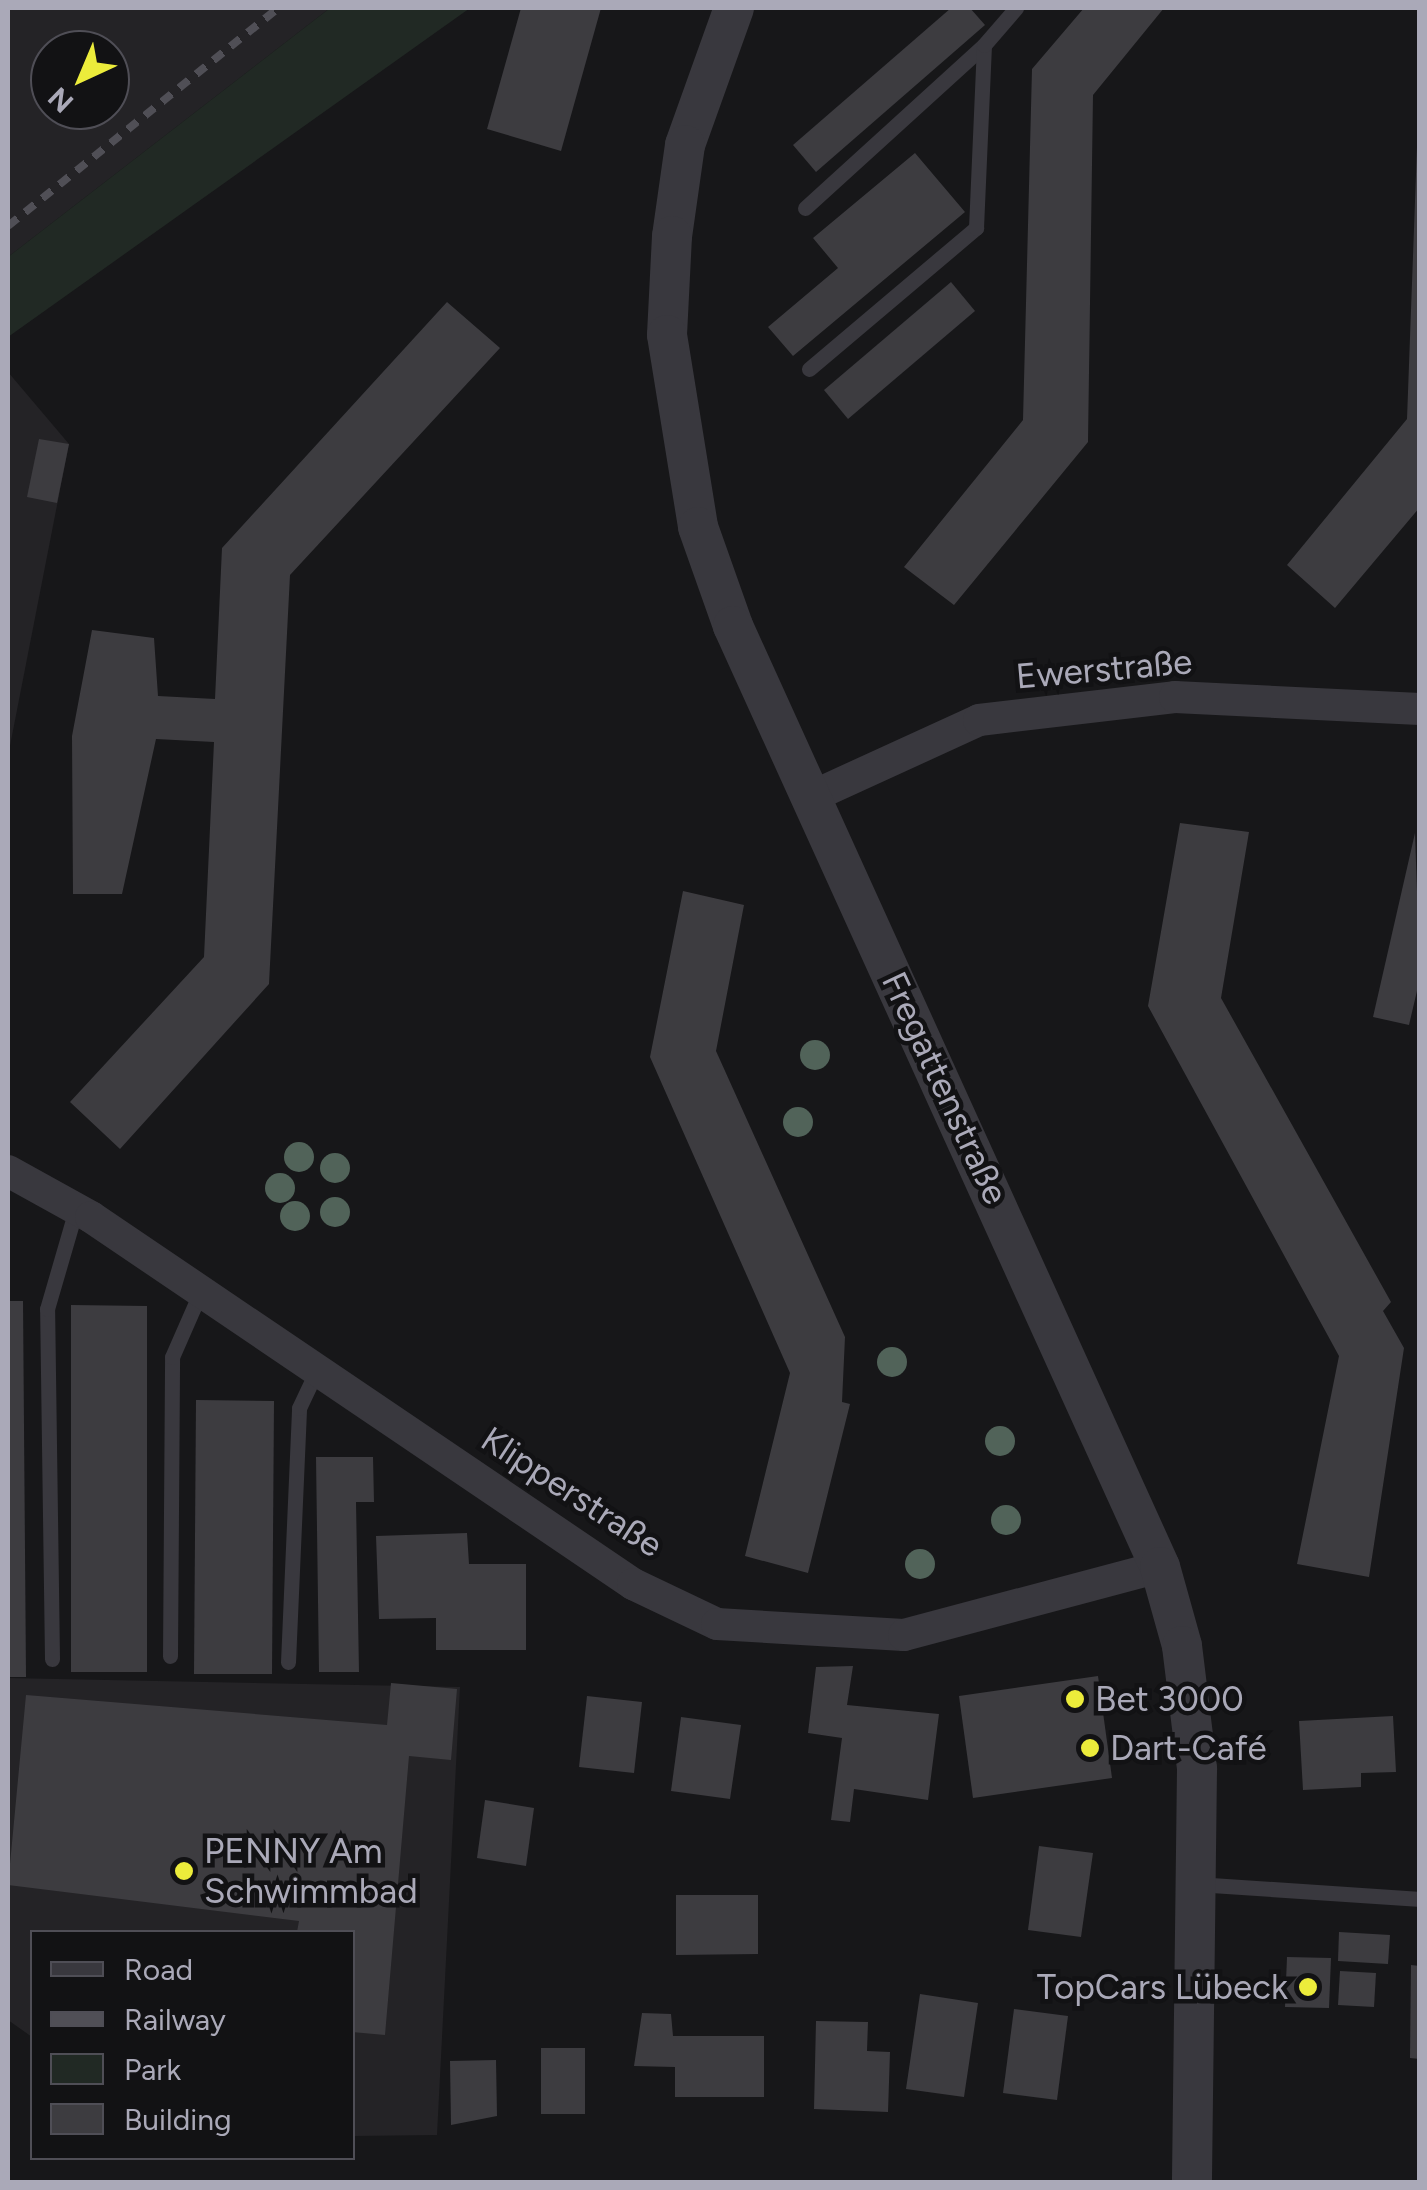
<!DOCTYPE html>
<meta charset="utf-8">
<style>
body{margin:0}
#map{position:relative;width:1427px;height:2190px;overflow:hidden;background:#171719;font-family:Figtree,sans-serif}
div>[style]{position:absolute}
.built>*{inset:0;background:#242326}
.green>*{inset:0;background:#212924}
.building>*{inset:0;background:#3d3c40}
.service>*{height:15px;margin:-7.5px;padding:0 7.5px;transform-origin:7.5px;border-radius:7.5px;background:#39383e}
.minor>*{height:32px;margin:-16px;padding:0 16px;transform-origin:16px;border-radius:16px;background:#39383e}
.tertiary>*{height:40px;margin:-20px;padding:0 20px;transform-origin:20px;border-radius:20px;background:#39383e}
.rail>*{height:8px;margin-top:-4px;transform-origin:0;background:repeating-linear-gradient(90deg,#504f56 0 12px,transparent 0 22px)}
.trees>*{width:30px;height:30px;margin:-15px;border-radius:50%;background:#516359}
.dots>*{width:28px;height:28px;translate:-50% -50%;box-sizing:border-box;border:5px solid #121214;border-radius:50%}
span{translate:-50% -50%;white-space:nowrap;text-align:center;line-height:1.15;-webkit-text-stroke:9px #121214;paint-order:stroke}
.street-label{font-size:35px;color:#aaa9b8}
.poi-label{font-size:35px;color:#aaa9b8}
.left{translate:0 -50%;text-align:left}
.right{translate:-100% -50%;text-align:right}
.frame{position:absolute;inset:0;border:10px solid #aaa9b8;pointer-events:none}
.legend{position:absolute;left:30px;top:1930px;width:325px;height:230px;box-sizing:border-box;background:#121214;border:2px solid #4f4e56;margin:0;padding:12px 18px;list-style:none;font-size:30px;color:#aaa9b8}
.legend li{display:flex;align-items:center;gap:20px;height:50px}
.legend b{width:50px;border:2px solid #4f4e56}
.north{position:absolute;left:30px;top:30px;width:100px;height:100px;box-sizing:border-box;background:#121214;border:2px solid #4f4e56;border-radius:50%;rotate:224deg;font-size:28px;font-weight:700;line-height:40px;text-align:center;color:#aaa9b8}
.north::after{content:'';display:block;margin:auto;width:35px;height:45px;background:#ecec3b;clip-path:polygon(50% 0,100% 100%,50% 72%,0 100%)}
</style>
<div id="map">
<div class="built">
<i style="clip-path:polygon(evenodd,8px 8px,330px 8px,8px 257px,8px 8px,50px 50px,110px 50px,110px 110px,50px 110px,50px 50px)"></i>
<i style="clip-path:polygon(8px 372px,69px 444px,8px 756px)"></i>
<i style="clip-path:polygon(8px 1678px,460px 1687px,437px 2135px,353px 2136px,352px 1932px,32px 1932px,32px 2037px,8px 2020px)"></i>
</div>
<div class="green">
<i style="clip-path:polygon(330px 8px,470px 8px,8px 337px,8px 257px)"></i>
</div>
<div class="building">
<i style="clip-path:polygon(521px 8px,601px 8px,561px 151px,487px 129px)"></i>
<i style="clip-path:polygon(951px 8px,970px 8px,985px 25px,816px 172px,793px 145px)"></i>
<i style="clip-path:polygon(1084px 8px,1164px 8px,1093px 95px,1088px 442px,954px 605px,904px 567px,1023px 420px,1032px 69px)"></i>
<i style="clip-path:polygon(1420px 65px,1420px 507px,1335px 608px,1287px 565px,1407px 419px)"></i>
<i style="clip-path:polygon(915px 153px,965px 212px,793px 356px,768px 327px,838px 268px,813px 238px)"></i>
<i style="clip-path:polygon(951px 282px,975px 311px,848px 419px,824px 390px)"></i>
<i style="clip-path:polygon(447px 302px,500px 348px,290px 575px,269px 984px,120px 1149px,70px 1102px,204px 957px,214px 742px,156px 739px,122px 894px,73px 894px,72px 736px,92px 630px,154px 638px,158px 696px,215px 699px,222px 548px)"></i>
<i style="clip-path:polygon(39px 439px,69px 444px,57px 503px,27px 497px)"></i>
<i style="clip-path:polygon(1180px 823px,1249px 832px,1221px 998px,1391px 1302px,1383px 1311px,1404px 1348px,1369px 1577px,1297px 1564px,1339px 1356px,1148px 1006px)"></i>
<i style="clip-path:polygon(1415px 833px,1420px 978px,1409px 1025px,1373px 1017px)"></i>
<i style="clip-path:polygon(683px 891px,744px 905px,716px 1051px,845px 1337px,842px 1402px,850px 1404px,808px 1573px,745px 1556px,790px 1373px,650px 1057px)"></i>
<i style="clip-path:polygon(8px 1301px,23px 1301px,26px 1677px,8px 1677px)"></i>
<i style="clip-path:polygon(71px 1305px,147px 1306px,147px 1672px,71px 1672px)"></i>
<i style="clip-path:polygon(196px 1400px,274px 1401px,272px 1674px,194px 1674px)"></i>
<i style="clip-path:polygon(316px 1457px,373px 1457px,374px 1502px,356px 1502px,359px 1672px,319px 1672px)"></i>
<i style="clip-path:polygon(467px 1533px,469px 1564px,526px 1564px,526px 1650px,436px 1650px,436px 1618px,379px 1619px,376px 1536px)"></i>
<i style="clip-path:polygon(853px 1666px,847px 1705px,939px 1714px,928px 1800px,854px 1789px,850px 1822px,831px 1820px,842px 1738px,808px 1733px,816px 1667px)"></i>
<i style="clip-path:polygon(1098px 1676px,1112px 1778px,973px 1798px,959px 1696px)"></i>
<i style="clip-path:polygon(391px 1683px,457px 1689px,451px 1760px,409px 1756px,385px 2035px,352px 2032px,352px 1932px,297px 1932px,299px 1921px,8px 1885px,26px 1695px,387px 1725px)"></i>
<i style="clip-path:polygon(587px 1696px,642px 1702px,634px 1773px,579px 1767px)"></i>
<i style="clip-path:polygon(1393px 1716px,1396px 1772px,1361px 1773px,1361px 1787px,1303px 1790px,1299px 1721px)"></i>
<i style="clip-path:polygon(681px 1717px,741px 1725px,730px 1799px,671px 1791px)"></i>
<i style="clip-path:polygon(485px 1800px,534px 1808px,526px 1866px,477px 1858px)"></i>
<i style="clip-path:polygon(1039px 1846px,1093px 1853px,1081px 1937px,1028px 1930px)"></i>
<i style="clip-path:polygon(676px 1895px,758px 1895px,758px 1954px,676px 1955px)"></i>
<i style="clip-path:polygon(1339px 1932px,1390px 1935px,1388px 1964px,1338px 1961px)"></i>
<i style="clip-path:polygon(1287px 1957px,1331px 1958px,1329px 2008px,1285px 2007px)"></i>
<i style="clip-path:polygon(1411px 1965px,1420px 1966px,1420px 2059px,1410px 2058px)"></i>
<i style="clip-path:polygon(1340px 1971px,1376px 1973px,1374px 2007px,1338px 2005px)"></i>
<i style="clip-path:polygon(920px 1994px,978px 2003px,964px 2097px,906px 2089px)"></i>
<i style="clip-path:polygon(1014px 2009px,1068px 2016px,1057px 2100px,1003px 2093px)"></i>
<i style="clip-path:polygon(642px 2013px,671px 2014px,673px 2036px,764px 2036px,764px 2097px,675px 2097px,675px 2067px,634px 2066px)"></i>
<i style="clip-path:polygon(816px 2021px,868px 2022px,867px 2051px,890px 2052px,888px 2112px,814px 2109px)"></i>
<i style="clip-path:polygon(541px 2048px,585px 2048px,585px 2114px,541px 2114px)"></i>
<i style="clip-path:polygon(496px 2060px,497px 2116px,451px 2125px,450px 2061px)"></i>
</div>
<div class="service">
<i style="left:805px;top:208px;width:242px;rotate:-42.3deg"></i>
<i style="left:809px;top:369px;width:219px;rotate:-40.2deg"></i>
<i style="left:976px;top:228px;width:183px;rotate:-87.5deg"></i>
<i style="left:984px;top:45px;width:49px;rotate:-49.1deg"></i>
<i style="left:170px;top:1656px;width:299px;rotate:-89.6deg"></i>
<i style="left:172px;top:1357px;width:72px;rotate:-66.3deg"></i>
<i style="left:52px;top:1659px;width:350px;rotate:-90.8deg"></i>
<i style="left:47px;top:1309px;width:104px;rotate:-73.8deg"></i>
<i style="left:288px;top:1662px;width:254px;rotate:-87.5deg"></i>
<i style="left:299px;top:1408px;width:42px;rotate:-64.7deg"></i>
<i style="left:1196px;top:1884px;width:225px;rotate:3.8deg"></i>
</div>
<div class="minor">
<i style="left:811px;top:797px;width:185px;rotate:-24.6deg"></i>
<i style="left:979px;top:720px;width:197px;rotate:-6.7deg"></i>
<i style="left:1175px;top:697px;width:245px;rotate:2.8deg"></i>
<i style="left:8px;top:1171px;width:95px;rotate:29deg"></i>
<i style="left:91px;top:1217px;width:655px;rotate:34.1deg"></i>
<i style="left:633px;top:1584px;width:93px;rotate:25.5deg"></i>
<i style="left:717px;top:1624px;width:187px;rotate:3.4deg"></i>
<i style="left:904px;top:1635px;width:265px;rotate:-14.9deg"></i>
</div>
<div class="tertiary">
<i style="left:734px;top:8px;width:145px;rotate:109.7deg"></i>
<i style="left:685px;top:145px;width:92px;rotate:98.1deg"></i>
<i style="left:672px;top:236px;width:99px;rotate:92.9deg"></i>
<i style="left:667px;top:335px;width:194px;rotate:80.8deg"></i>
<i style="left:698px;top:527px;width:105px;rotate:70.5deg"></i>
<i style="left:733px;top:626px;width:1033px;rotate:65.59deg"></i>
<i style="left:1160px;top:1567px;width:82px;rotate:74.4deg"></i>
<i style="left:1182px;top:1646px;width:124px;rotate:83deg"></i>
<i style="left:1197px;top:1769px;width:413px;rotate:90.7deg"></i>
</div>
<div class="rail">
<i style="left:8px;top:226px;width:347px;rotate:-38.9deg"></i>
</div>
<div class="trees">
<i style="left:815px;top:1055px"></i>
<i style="left:798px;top:1122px"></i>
<i style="left:299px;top:1157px"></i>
<i style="left:335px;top:1168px"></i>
<i style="left:280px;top:1188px"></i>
<i style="left:335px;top:1212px"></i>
<i style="left:295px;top:1216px"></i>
<i style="left:892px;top:1362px"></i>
<i style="left:1000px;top:1441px"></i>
<i style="left:1006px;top:1520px"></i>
<i style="left:920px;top:1564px"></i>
</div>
<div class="dots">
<i style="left:1075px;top:1699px;background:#ecec3b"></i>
<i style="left:1090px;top:1748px;background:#ecec3b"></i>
<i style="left:184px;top:1871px;background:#ecec3b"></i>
<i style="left:1308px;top:1987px;background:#ecec3b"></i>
</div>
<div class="street-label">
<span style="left:1104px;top:669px;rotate:-5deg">Ewerstraße</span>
<span style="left:945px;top:1088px;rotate:65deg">Fregattenstraße</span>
<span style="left:572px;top:1492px;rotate:33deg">Klipperstraße</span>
</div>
<div class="poi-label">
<span class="left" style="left:1095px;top:1699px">Bet 3000</span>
<span class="left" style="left:1110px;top:1748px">Dart-Café</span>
<span class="left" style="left:204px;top:1871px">PENNY Am<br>Schwimmbad</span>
<span class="right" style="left:1288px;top:1987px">TopCars Lübeck</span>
</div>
<div class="frame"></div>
<ul class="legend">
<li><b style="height:12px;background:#39383e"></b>Road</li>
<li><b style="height:12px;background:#504f56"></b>Railway</li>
<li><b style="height:28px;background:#212924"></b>Park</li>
<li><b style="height:28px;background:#3d3c40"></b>Building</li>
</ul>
<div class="north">N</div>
</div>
